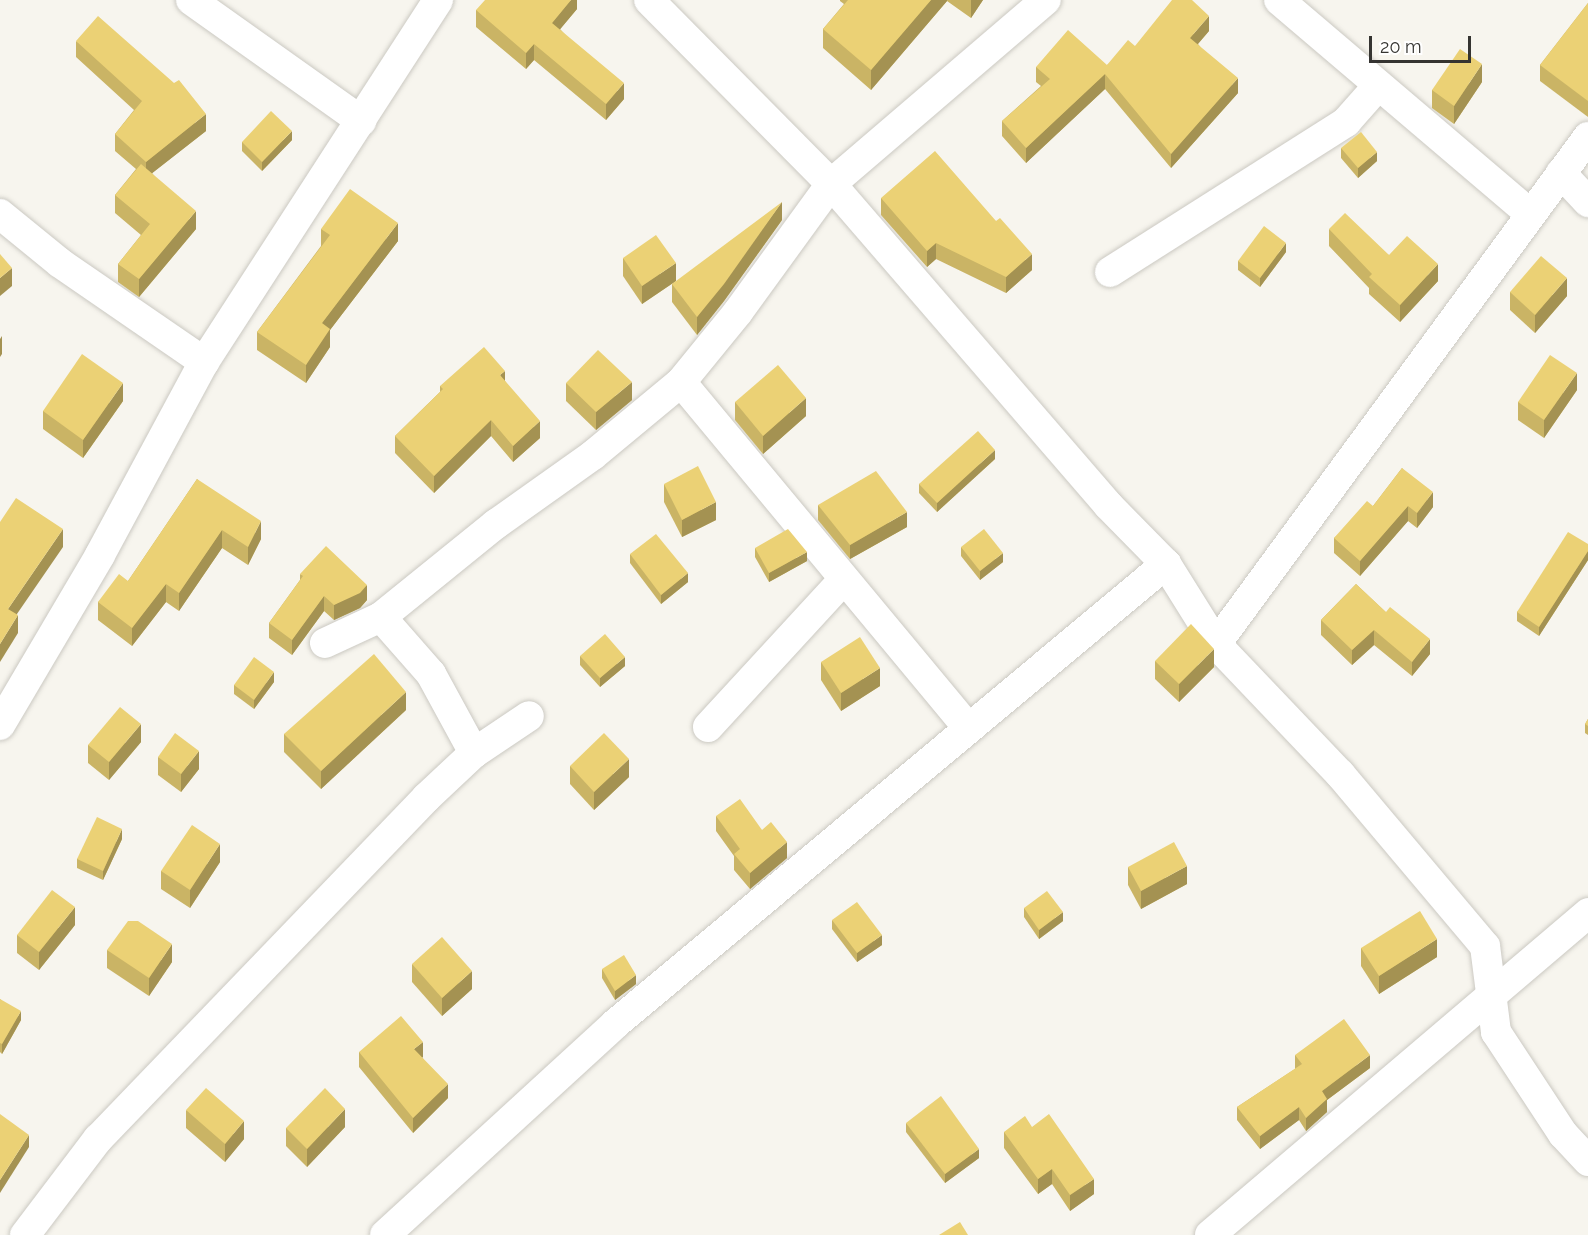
<!DOCTYPE html>
<style>
body{margin:0}
#map{position:relative;width:1588px;height:1235px;overflow:hidden;background:#f7f5ee;font-family:Raleway,sans-serif}
div>[style]{position:absolute}
.roads{filter:drop-shadow(0 0 2px #cbc9c2) drop-shadow(0 0 2px #cbc9c2)}
.minor>*{height:30px;margin:-15px;padding:0 15px;transform-origin:15px;border-radius:15px;background:#fff}
.wall>*{inset:0;background:#cab465}
.shaded-wall>*{inset:0;background:#a49252}
.building>*{inset:0;background:#ebd175}
span{translate:-50% -50%;white-space:nowrap;text-align:center;line-height:1.15;-webkit-text-stroke:4.5px #fff;paint-order:stroke}
.scale{position:absolute;left:1369px;top:36px;width:102px;height:27px;box-sizing:border-box;border:3px solid #353431;border-top:0;padding-left:8px;font-size:18px;line-height:21px;white-space:nowrap;color:#353431;-webkit-text-stroke:4px #fff;paint-order:stroke}
</style>
<div id="map">
<div class="roads">
<div class="minor">
<i style="left:191px;top:0;width:209px;rotate:35.4deg"></i>
<i style="left:649px;top:0;width:259px;rotate:45.3deg"></i>
<i style="left:831px;top:184px;width:424px;rotate:49.2deg"></i>
<i style="left:1108px;top:505px;width:83px;rotate:45.5deg"></i>
<i style="left:1166px;top:564px;width:94px;rotate:58deg"></i>
<i style="left:1216px;top:644px;width:180px;rotate:46.4deg"></i>
<i style="left:1340px;top:774px;width:225px;rotate:49.9deg"></i>
<i style="left:1485px;top:946px;width:87px;rotate:82.7deg"></i>
<i style="left:1496px;top:1032px;width:122px;rotate:56.7deg"></i>
<i style="left:1563px;top:1134px;width:37px;rotate:47deg"></i>
<i style="left:1279px;top:0;width:328px;rotate:40.4deg"></i>
<i style="left:1561px;top:173px;width:40px;rotate:47deg"></i>
<i style="left:0;top:214px;width:77px;rotate:39.2deg"></i>
<i style="left:60px;top:263px;width:175px;rotate:34.5deg"></i>
<i style="left:1110px;top:272px;width:280px;rotate:-32.4deg"></i>
<i style="left:1346px;top:122px;width:47px;rotate:-48.5deg"></i>
<i style="left:681px;top:382px;width:448px;rotate:50.3deg"></i>
<i style="left:381px;top:617px;width:76px;rotate:48.7deg"></i>
<i style="left:431px;top:674px;width:90px;rotate:61.4deg"></i>
<i style="left:325px;top:643px;width:62px;rotate:-24.9deg"></i>
<i style="left:381px;top:617px;width:148px;rotate:-39deg"></i>
<i style="left:496px;top:524px;width:119px;rotate:-35.4deg"></i>
<i style="left:593px;top:455px;width:114px;rotate:-39.7deg"></i>
<i style="left:681px;top:382px;width:90px;rotate:-50.8deg"></i>
<i style="left:738px;top:312px;width:158px;rotate:-54deg"></i>
<i style="left:831px;top:184px;width:283px;rotate:-40.6deg"></i>
<i style="left:1216px;top:644px;width:629px;rotate:-53.73deg"></i>
<i style="left:0;top:725px;width:197px;rotate:-59.5deg"></i>
<i style="left:100px;top:555px;width:219px;rotate:-61.7deg"></i>
<i style="left:204px;top:362px;width:431px;rotate:-57.1deg"></i>
<i style="left:708px;top:727px;width:201px;rotate:-47.4deg"></i>
<i style="left:25px;top:1235px;width:121px;rotate:-52.8deg"></i>
<i style="left:98px;top:1139px;width:473px;rotate:-46.1deg"></i>
<i style="left:426px;top:798px;width:66px;rotate:-43.2deg"></i>
<i style="left:474px;top:753px;width:66px;rotate:-33.9deg"></i>
<i style="left:385px;top:1235px;width:312px;rotate:-42.5deg"></i>
<i style="left:615px;top:1024px;width:718px;rotate:-39.86deg"></i>
<i style="left:1210px;top:1235px;width:497px;rotate:-40.4deg"></i>
</div>
</div>
<div class="wall">
<i style="clip-path:polygon(577px 0,577px 9px,560px 29px,624px 99px,606px 120px,534px 60px,526px 69px,476px 27px,476px 10px)"></i>
<i style="clip-path:polygon(840px 0,983px 0,971px 18px,947px 1px,871px 90px,823px 48px,823px 29px,844px 4px,840px 1px)"></i>
<i style="clip-path:polygon(1588px 3px,1588px 117px,1540px 81px,1540px 65px)"></i>
<i style="clip-path:polygon(1209px 31px,1198px 44px,1238px 93px,1171px 168px,1105px 89px,1026px 163px,1002px 136px,1002px 121px,1041px 86px,1036px 82px,1036px 67px,1107px 65px,1135px 46px)"></i>
<i style="clip-path:polygon(76px 41px,206px 131px,152px 173px,196px 229px,139px 297px,118px 282px,118px 264px,141px 235px,115px 213px,115px 195px,136px 169px,115px 151px,115px 134px,134px 110px,76px 57px)"></i>
<i style="clip-path:polygon(1482px 82px,1454px 124px,1432px 108px,1432px 90px)"></i>
<i style="clip-path:polygon(292px 140px,262px 171px,242px 151px,242px 142px)"></i>
<i style="clip-path:polygon(1341px 148px,1377px 161px,1358px 178px,1341px 158px)"></i>
<i style="clip-path:polygon(881px 198px,996px 221px,1032px 270px,1006px 293px,936px 259px,927px 267px,881px 215px)"></i>
<i style="clip-path:polygon(782px 220px,724px 301px,697px 335px,672px 302px,672px 284px)"></i>
<i style="clip-path:polygon(321px 229px,398px 241px,330px 330px,330px 347px,306px 383px,257px 350px,257px 332px,321px 246px)"></i>
<i style="clip-path:polygon(1329px 229px,1389px 255px,1438px 281px,1400px 322px,1369px 294px,1369px 288px,1329px 246px)"></i>
<i style="clip-path:polygon(1286px 252px,1260px 287px,1238px 270px,1238px 261px)"></i>
<i style="clip-path:polygon(623px 258px,676px 281px,642px 304px,623px 276px)"></i>
<i style="clip-path:polygon(1510px 292px,1567px 296px,1535px 333px,1510px 310px)"></i>
<i style="clip-path:polygon(505px 381px,540px 438px,513px 462px,491px 436px,434px 493px,395px 453px,395px 436px,440px 392px,440px 386px)"></i>
<i style="clip-path:polygon(566px 383px,632px 400px,596px 430px,566px 401px)"></i>
<i style="clip-path:polygon(1577px 390px,1544px 438px,1518px 420px,1518px 402px)"></i>
<i style="clip-path:polygon(123px 401px,83px 458px,43px 429px,43px 411px)"></i>
<i style="clip-path:polygon(735px 402px,806px 416px,763px 454px,735px 420px)"></i>
<i style="clip-path:polygon(995px 459px,937px 512px,919px 493px,919px 484px)"></i>
<i style="clip-path:polygon(1402px 468px,1433px 507px,1417px 528px,1408px 521px,1360px 576px,1334px 553px,1334px 538px,1373px 506px)"></i>
<i style="clip-path:polygon(197px 479px,261px 539px,248px 565px,222px 548px,179px 611px,166px 602px,132px 646px,98px 620px,98px 602px,128px 581px)"></i>
<i style="clip-path:polygon(664px 484px,716px 520px,682px 537px,664px 502px)"></i>
<i style="clip-path:polygon(818px 505px,907px 527px,850px 559px,818px 520px)"></i>
<i style="clip-path:polygon(1588px 544px,1588px 560px,1539px 636px,1517px 621px,1517px 612px)"></i>
<i style="clip-path:polygon(961px 547px,1003px 562px,980px 580px,961px 556px)"></i>
<i style="clip-path:polygon(755px 548px,807px 561px,769px 582px,755px 557px)"></i>
<i style="clip-path:polygon(630px 554px,688px 582px,661px 604px,630px 563px)"></i>
<i style="clip-path:polygon(300px 574px,367px 600px,360px 608px,334px 620px,324px 611px,292px 655px,269px 638px,269px 623px,300px 580px)"></i>
<i style="clip-path:polygon(1356px 584px,1430px 654px,1412px 676px,1374px 645px,1352px 665px,1321px 635px,1321px 620px)"></i>
<i style="clip-path:polygon(580px 656px,625px 666px,600px 687px,580px 665px)"></i>
<i style="clip-path:polygon(1155px 661px,1214px 667px,1179px 702px,1155px 679px)"></i>
<i style="clip-path:polygon(821px 662px,880px 686px,841px 711px,821px 680px)"></i>
<i style="clip-path:polygon(274px 682px,254px 709px,234px 694px,234px 685px)"></i>
<i style="clip-path:polygon(406px 710px,321px 789px,284px 752px,284px 734px)"></i>
<i style="clip-path:polygon(1588px 719px,1588px 735px,1585px 733px,1585px 724px)"></i>
<i style="clip-path:polygon(141px 742px,109px 780px,88px 763px,88px 745px)"></i>
<i style="clip-path:polygon(158px 757px,199px 769px,181px 792px,158px 775px)"></i>
<i style="clip-path:polygon(570px 766px,629px 777px,594px 810px,570px 784px)"></i>
<i style="clip-path:polygon(716px 816px,762px 830px,787px 858px,750px 889px,734px 870px,734px 856px,716px 831px)"></i>
<i style="clip-path:polygon(122px 839px,103px 880px,77px 868px,77px 859px)"></i>
<i style="clip-path:polygon(220px 862px,190px 908px,161px 889px,161px 871px)"></i>
<i style="clip-path:polygon(1128px 867px,1187px 884px,1141px 909px,1128px 885px)"></i>
<i style="clip-path:polygon(1024px 908px,1063px 921px,1039px 939px,1024px 917px)"></i>
<i style="clip-path:polygon(832px 920px,882px 945px,857px 962px,832px 929px)"></i>
<i style="clip-path:polygon(75px 925px,39px 970px,17px 953px,17px 935px)"></i>
<i style="clip-path:polygon(1361px 948px,1437px 957px,1379px 994px,1361px 966px)"></i>
<i style="clip-path:polygon(107px 950px,172px 962px,149px 996px,107px 968px)"></i>
<i style="clip-path:polygon(412px 964px,472px 989px,442px 1016px,412px 982px)"></i>
<i style="clip-path:polygon(602px 969px,636px 984px,615px 1000px,602px 978px)"></i>
<i style="clip-path:polygon(0 999px,21px 1020px,2px 1054px,0 1052px)"></i>
<i style="clip-path:polygon(359px 1052px,423px 1057px,422px 1057px,448px 1098px,413px 1133px,359px 1067px)"></i>
<i style="clip-path:polygon(1295px 1055px,1370px 1068px,1327px 1100px,1327px 1112px,1306px 1131px,1299px 1120px,1260px 1149px,1237px 1120px,1237px 1107px,1295px 1069px)"></i>
<i style="clip-path:polygon(186px 1110px,244px 1139px,225px 1162px,186px 1128px)"></i>
<i style="clip-path:polygon(906px 1123px,979px 1158px,945px 1183px,906px 1132px)"></i>
<i style="clip-path:polygon(345px 1127px,307px 1167px,286px 1146px,286px 1128px)"></i>
<i style="clip-path:polygon(1032px 1127px,1094px 1194px,1070px 1211px,1052px 1184px,1038px 1194px,1004px 1148px,1004px 1132px)"></i>
</div>
<div class="shaded-wall">
<i style="clip-path:polygon(571px 0,577px 0,577px 9px,552px 39px,552px 23px)"></i>
<i style="clip-path:polygon(931px 0,947px 0,947px 1px,871px 90px,871px 70px)"></i>
<i style="clip-path:polygon(971px 0,983px 0,971px 18px)"></i>
<i style="clip-path:polygon(1209px 16px,1209px 31px,1190px 53px,1190px 38px)"></i>
<i style="clip-path:polygon(534px 44px,534px 60px,526px 69px,526px 53px)"></i>
<i style="clip-path:polygon(1482px 64px,1482px 82px,1454px 124px,1454px 106px)"></i>
<i style="clip-path:polygon(1105px 74px,1105px 89px,1026px 163px,1026px 148px)"></i>
<i style="clip-path:polygon(1238px 78px,1238px 93px,1171px 168px,1171px 154px)"></i>
<i style="clip-path:polygon(624px 83px,624px 99px,606px 120px,606px 104px)"></i>
<i style="clip-path:polygon(206px 114px,206px 131px,146px 178px,146px 162px)"></i>
<i style="clip-path:polygon(292px 131px,292px 140px,262px 171px,262px 162px)"></i>
<i style="clip-path:polygon(1377px 152px,1377px 161px,1358px 178px,1358px 168px)"></i>
<i style="clip-path:polygon(782px 202px,782px 220px,724px 301px,697px 335px,697px 317px)"></i>
<i style="clip-path:polygon(196px 211px,196px 229px,139px 297px,139px 279px)"></i>
<i style="clip-path:polygon(398px 223px,398px 241px,330px 330px,330px 347px,306px 383px,306px 365px,322px 323px)"></i>
<i style="clip-path:polygon(936px 243px,936px 259px,927px 267px,927px 251px)"></i>
<i style="clip-path:polygon(1286px 243px,1286px 252px,1260px 287px,1260px 278px)"></i>
<i style="clip-path:polygon(1032px 254px,1032px 270px,1006px 293px,1006px 277px)"></i>
<i style="clip-path:polygon(676px 263px,676px 281px,642px 304px,642px 286px)"></i>
<i style="clip-path:polygon(1438px 264px,1438px 281px,1400px 322px,1400px 305px)"></i>
<i style="clip-path:polygon(12px 268px,12px 286px,0 296px,0 278px)"></i>
<i style="clip-path:polygon(1567px 278px,1567px 296px,1535px 333px,1535px 315px)"></i>
<i style="clip-path:polygon(2px 336px,2px 354px,0 357px,0 339px)"></i>
<i style="clip-path:polygon(505px 371px,505px 387px,500px 375px)"></i>
<i style="clip-path:polygon(1577px 373px,1577px 390px,1544px 438px,1544px 420px)"></i>
<i style="clip-path:polygon(632px 382px,632px 400px,596px 430px,596px 412px)"></i>
<i style="clip-path:polygon(123px 383px,123px 401px,83px 458px,83px 440px)"></i>
<i style="clip-path:polygon(806px 398px,806px 416px,763px 454px,763px 436px)"></i>
<i style="clip-path:polygon(491px 420px,491px 436px,434px 493px,434px 476px)"></i>
<i style="clip-path:polygon(540px 421px,540px 438px,513px 462px,513px 446px)"></i>
<i style="clip-path:polygon(995px 450px,995px 459px,937px 512px,937px 503px)"></i>
<i style="clip-path:polygon(1433px 492px,1433px 507px,1417px 528px,1417px 513px)"></i>
<i style="clip-path:polygon(716px 502px,716px 520px,682px 537px,682px 520px)"></i>
<i style="clip-path:polygon(1408px 506px,1408px 521px,1360px 576px,1360px 561px)"></i>
<i style="clip-path:polygon(907px 512px,907px 527px,850px 559px,850px 545px)"></i>
<i style="clip-path:polygon(261px 521px,261px 539px,248px 565px,248px 547px)"></i>
<i style="clip-path:polygon(63px 529px,63px 547px,8px 627px,8px 609px)"></i>
<i style="clip-path:polygon(222px 530px,222px 548px,179px 611px,179px 593px)"></i>
<i style="clip-path:polygon(1588px 551px,1588px 560px,1539px 636px,1539px 627px)"></i>
<i style="clip-path:polygon(807px 552px,807px 561px,769px 582px,769px 573px)"></i>
<i style="clip-path:polygon(1003px 553px,1003px 562px,980px 580px,980px 571px)"></i>
<i style="clip-path:polygon(688px 573px,688px 582px,661px 604px,661px 595px)"></i>
<i style="clip-path:polygon(166px 584px,166px 602px,132px 646px,132px 628px)"></i>
<i style="clip-path:polygon(367px 585px,367px 600px,360px 608px,334px 620px,334px 605px)"></i>
<i style="clip-path:polygon(324px 596px,324px 611px,292px 655px,292px 640px)"></i>
<i style="clip-path:polygon(18px 615px,18px 633px,0 662px,0 644px)"></i>
<i style="clip-path:polygon(1374px 630px,1374px 645px,1352px 665px,1352px 650px)"></i>
<i style="clip-path:polygon(1430px 639px,1430px 654px,1412px 676px,1412px 662px)"></i>
<i style="clip-path:polygon(1214px 649px,1214px 667px,1179px 702px,1179px 684px)"></i>
<i style="clip-path:polygon(625px 657px,625px 666px,600px 687px,600px 678px)"></i>
<i style="clip-path:polygon(880px 668px,880px 686px,841px 711px,841px 693px)"></i>
<i style="clip-path:polygon(274px 672px,274px 682px,254px 709px,254px 700px)"></i>
<i style="clip-path:polygon(406px 692px,406px 710px,321px 789px,321px 771px)"></i>
<i style="clip-path:polygon(141px 724px,141px 742px,109px 780px,109px 762px)"></i>
<i style="clip-path:polygon(199px 751px,199px 769px,181px 792px,181px 774px)"></i>
<i style="clip-path:polygon(629px 759px,629px 777px,594px 810px,594px 792px)"></i>
<i style="clip-path:polygon(122px 829px,122px 839px,103px 880px,103px 871px)"></i>
<i style="clip-path:polygon(787px 842px,787px 858px,750px 889px,750px 873px)"></i>
<i style="clip-path:polygon(220px 844px,220px 862px,190px 908px,190px 890px)"></i>
<i style="clip-path:polygon(1187px 866px,1187px 884px,1141px 909px,1141px 891px)"></i>
<i style="clip-path:polygon(75px 907px,75px 925px,39px 970px,39px 952px)"></i>
<i style="clip-path:polygon(1063px 912px,1063px 921px,1039px 939px,1039px 930px)"></i>
<i style="clip-path:polygon(882px 935px,882px 945px,857px 962px,857px 953px)"></i>
<i style="clip-path:polygon(1437px 939px,1437px 957px,1379px 994px,1379px 976px)"></i>
<i style="clip-path:polygon(172px 944px,172px 962px,149px 996px,149px 978px)"></i>
<i style="clip-path:polygon(472px 971px,472px 989px,442px 1016px,442px 998px)"></i>
<i style="clip-path:polygon(636px 975px,636px 984px,615px 1000px,615px 991px)"></i>
<i style="clip-path:polygon(21px 1011px,21px 1020px,2px 1054px,2px 1044px)"></i>
<i style="clip-path:polygon(423px 1042px,423px 1057px,414px 1064px,414px 1049px)"></i>
<i style="clip-path:polygon(1370px 1055px,1370px 1068px,1327px 1100px,1327px 1112px,1306px 1131px,1306px 1118px,1322px 1091px)"></i>
<i style="clip-path:polygon(448px 1084px,448px 1098px,413px 1133px,413px 1118px)"></i>
<i style="clip-path:polygon(1299px 1107px,1299px 1120px,1260px 1149px,1260px 1136px)"></i>
<i style="clip-path:polygon(345px 1109px,345px 1127px,307px 1167px,307px 1149px)"></i>
<i style="clip-path:polygon(244px 1121px,244px 1139px,225px 1162px,225px 1144px)"></i>
<i style="clip-path:polygon(29px 1135px,29px 1147px,0 1193px,0 1180px)"></i>
<i style="clip-path:polygon(979px 1149px,979px 1158px,945px 1183px,945px 1174px)"></i>
<i style="clip-path:polygon(1052px 1169px,1052px 1184px,1038px 1194px,1038px 1179px)"></i>
<i style="clip-path:polygon(1094px 1179px,1094px 1194px,1070px 1211px,1070px 1195px)"></i>
</div>
<div class="building">
<i style="clip-path:polygon(485px 0,571px 0,552px 23px,624px 83px,606px 104px,534px 44px,526px 53px,476px 10px)"></i>
<i style="clip-path:polygon(848px 0,931px 0,871px 70px,823px 29px)"></i>
<i style="clip-path:polygon(1172px 0,1192px 0,1209px 16px,1190px 38px,1238px 78px,1171px 154px,1105px 74px,1026px 148px,1002px 121px,1050px 79px,1036px 67px,1068px 30px,1107px 65px,1128px 40px,1135px 46px)"></i>
<i style="clip-path:polygon(1588px 3px,1588px 101px,1540px 65px)"></i>
<i style="clip-path:polygon(98px 16px,174px 83px,179px 80px,206px 114px,146px 162px,115px 134px,142px 101px,76px 41px)"></i>
<i style="clip-path:polygon(1460px 49px,1482px 64px,1454px 106px,1432px 90px)"></i>
<i style="clip-path:polygon(271px 111px,292px 131px,262px 162px,242px 142px)"></i>
<i style="clip-path:polygon(1361px 132px,1377px 152px,1358px 168px,1341px 148px)"></i>
<i style="clip-path:polygon(935px 151px,996px 221px,1000px 218px,1032px 254px,1006px 277px,936px 243px,927px 251px,881px 198px)"></i>
<i style="clip-path:polygon(141px 164px,196px 211px,139px 279px,118px 264px,150px 224px,115px 195px)"></i>
<i style="clip-path:polygon(350px 189px,398px 223px,322px 323px,330px 329px,306px 365px,257px 332px,330px 235px,321px 229px)"></i>
<i style="clip-path:polygon(782px 202px,724px 284px,697px 317px,672px 284px)"></i>
<i style="clip-path:polygon(1345px 213px,1389px 255px,1407px 236px,1438px 264px,1400px 305px,1369px 277px,1372px 274px,1329px 229px)"></i>
<i style="clip-path:polygon(1264px 226px,1286px 243px,1260px 278px,1238px 261px)"></i>
<i style="clip-path:polygon(656px 235px,676px 263px,642px 286px,623px 258px)"></i>
<i style="clip-path:polygon(0 254px,12px 268px,0 278px)"></i>
<i style="clip-path:polygon(1541px 256px,1567px 278px,1535px 315px,1510px 292px)"></i>
<i style="clip-path:polygon(484px 347px,505px 371px,500px 375px,540px 421px,513px 446px,491px 420px,434px 476px,395px 436px,443px 389px,440px 386px)"></i>
<i style="clip-path:polygon(598px 350px,632px 382px,596px 412px,566px 383px)"></i>
<i style="clip-path:polygon(82px 354px,123px 383px,83px 440px,43px 411px)"></i>
<i style="clip-path:polygon(1550px 355px,1577px 373px,1544px 420px,1518px 402px)"></i>
<i style="clip-path:polygon(778px 365px,806px 398px,763px 436px,735px 402px)"></i>
<i style="clip-path:polygon(978px 431px,995px 450px,937px 503px,919px 484px)"></i>
<i style="clip-path:polygon(698px 466px,716px 502px,682px 520px,664px 484px)"></i>
<i style="clip-path:polygon(1402px 468px,1433px 492px,1417px 513px,1408px 506px,1360px 561px,1334px 538px,1367px 501px,1373px 506px)"></i>
<i style="clip-path:polygon(876px 471px,907px 512px,850px 545px,818px 505px)"></i>
<i style="clip-path:polygon(197px 479px,261px 521px,248px 547px,222px 530px,179px 593px,166px 584px,132px 628px,98px 602px,119px 574px,128px 581px)"></i>
<i style="clip-path:polygon(16px 498px,63px 529px,8px 609px,18px 615px,0 644px,0 522px)"></i>
<i style="clip-path:polygon(788px 529px,807px 552px,769px 573px,755px 548px)"></i>
<i style="clip-path:polygon(984px 529px,1003px 553px,980px 571px,961px 547px)"></i>
<i style="clip-path:polygon(1568px 532px,1588px 544px,1588px 551px,1539px 627px,1517px 612px)"></i>
<i style="clip-path:polygon(656px 534px,688px 573px,661px 595px,630px 554px)"></i>
<i style="clip-path:polygon(326px 546px,367px 585px,360px 593px,334px 605px,324px 596px,292px 640px,269px 623px,303px 576px,300px 574px)"></i>
<i style="clip-path:polygon(1356px 584px,1386px 612px,1390px 607px,1430px 639px,1412px 662px,1374px 630px,1352px 650px,1321px 620px)"></i>
<i style="clip-path:polygon(1191px 624px,1214px 649px,1179px 684px,1155px 661px)"></i>
<i style="clip-path:polygon(605px 634px,625px 657px,600px 678px,580px 656px)"></i>
<i style="clip-path:polygon(860px 637px,880px 668px,841px 693px,821px 662px)"></i>
<i style="clip-path:polygon(374px 654px,406px 692px,321px 771px,284px 734px)"></i>
<i style="clip-path:polygon(254px 657px,274px 672px,254px 700px,234px 685px)"></i>
<i style="clip-path:polygon(120px 707px,141px 724px,109px 762px,88px 745px)"></i>
<i style="clip-path:polygon(1588px 719px,1588px 726px,1585px 724px)"></i>
<i style="clip-path:polygon(175px 733px,199px 751px,181px 774px,158px 757px)"></i>
<i style="clip-path:polygon(604px 733px,629px 759px,594px 792px,570px 766px)"></i>
<i style="clip-path:polygon(740px 799px,762px 830px,771px 822px,787px 842px,750px 873px,734px 854px,740px 849px,716px 816px)"></i>
<i style="clip-path:polygon(97px 817px,122px 829px,103px 871px,77px 859px)"></i>
<i style="clip-path:polygon(192px 825px,220px 844px,190px 890px,161px 871px)"></i>
<i style="clip-path:polygon(1174px 842px,1187px 866px,1141px 891px,1128px 867px)"></i>
<i style="clip-path:polygon(52px 890px,75px 907px,39px 952px,17px 935px)"></i>
<i style="clip-path:polygon(1047px 891px,1063px 912px,1039px 930px,1024px 908px)"></i>
<i style="clip-path:polygon(857px 902px,882px 935px,857px 953px,832px 920px)"></i>
<i style="clip-path:polygon(1420px 911px,1437px 939px,1379px 976px,1361px 948px)"></i>
<i style="clip-path:polygon(128px 921px,138px 921px,172px 944px,149px 978px,107px 950px)"></i>
<i style="clip-path:polygon(442px 937px,472px 971px,442px 998px,412px 964px)"></i>
<i style="clip-path:polygon(624px 955px,636px 975px,615px 991px,602px 969px)"></i>
<i style="clip-path:polygon(0 999px,21px 1011px,2px 1044px,0 1043px)"></i>
<i style="clip-path:polygon(401px 1016px,423px 1042px,414px 1049px,448px 1084px,413px 1118px,359px 1052px)"></i>
<i style="clip-path:polygon(1344px 1019px,1370px 1055px,1322px 1091px,1327px 1099px,1306px 1118px,1299px 1107px,1260px 1136px,1237px 1107px,1302px 1064px,1295px 1055px)"></i>
<i style="clip-path:polygon(206px 1088px,244px 1121px,225px 1144px,186px 1110px)"></i>
<i style="clip-path:polygon(325px 1088px,345px 1109px,307px 1149px,286px 1128px)"></i>
<i style="clip-path:polygon(941px 1096px,979px 1149px,945px 1174px,906px 1123px)"></i>
<i style="clip-path:polygon(0 1114px,29px 1135px,0 1180px)"></i>
<i style="clip-path:polygon(1049px 1114px,1094px 1179px,1070px 1195px,1052px 1169px,1038px 1179px,1004px 1132px,1025px 1116px,1032px 1127px)"></i>
<i style="clip-path:polygon(960px 1222px,968px 1235px,939px 1235px)"></i>
</div>
<div class="scale">20 m</div>
</div>
